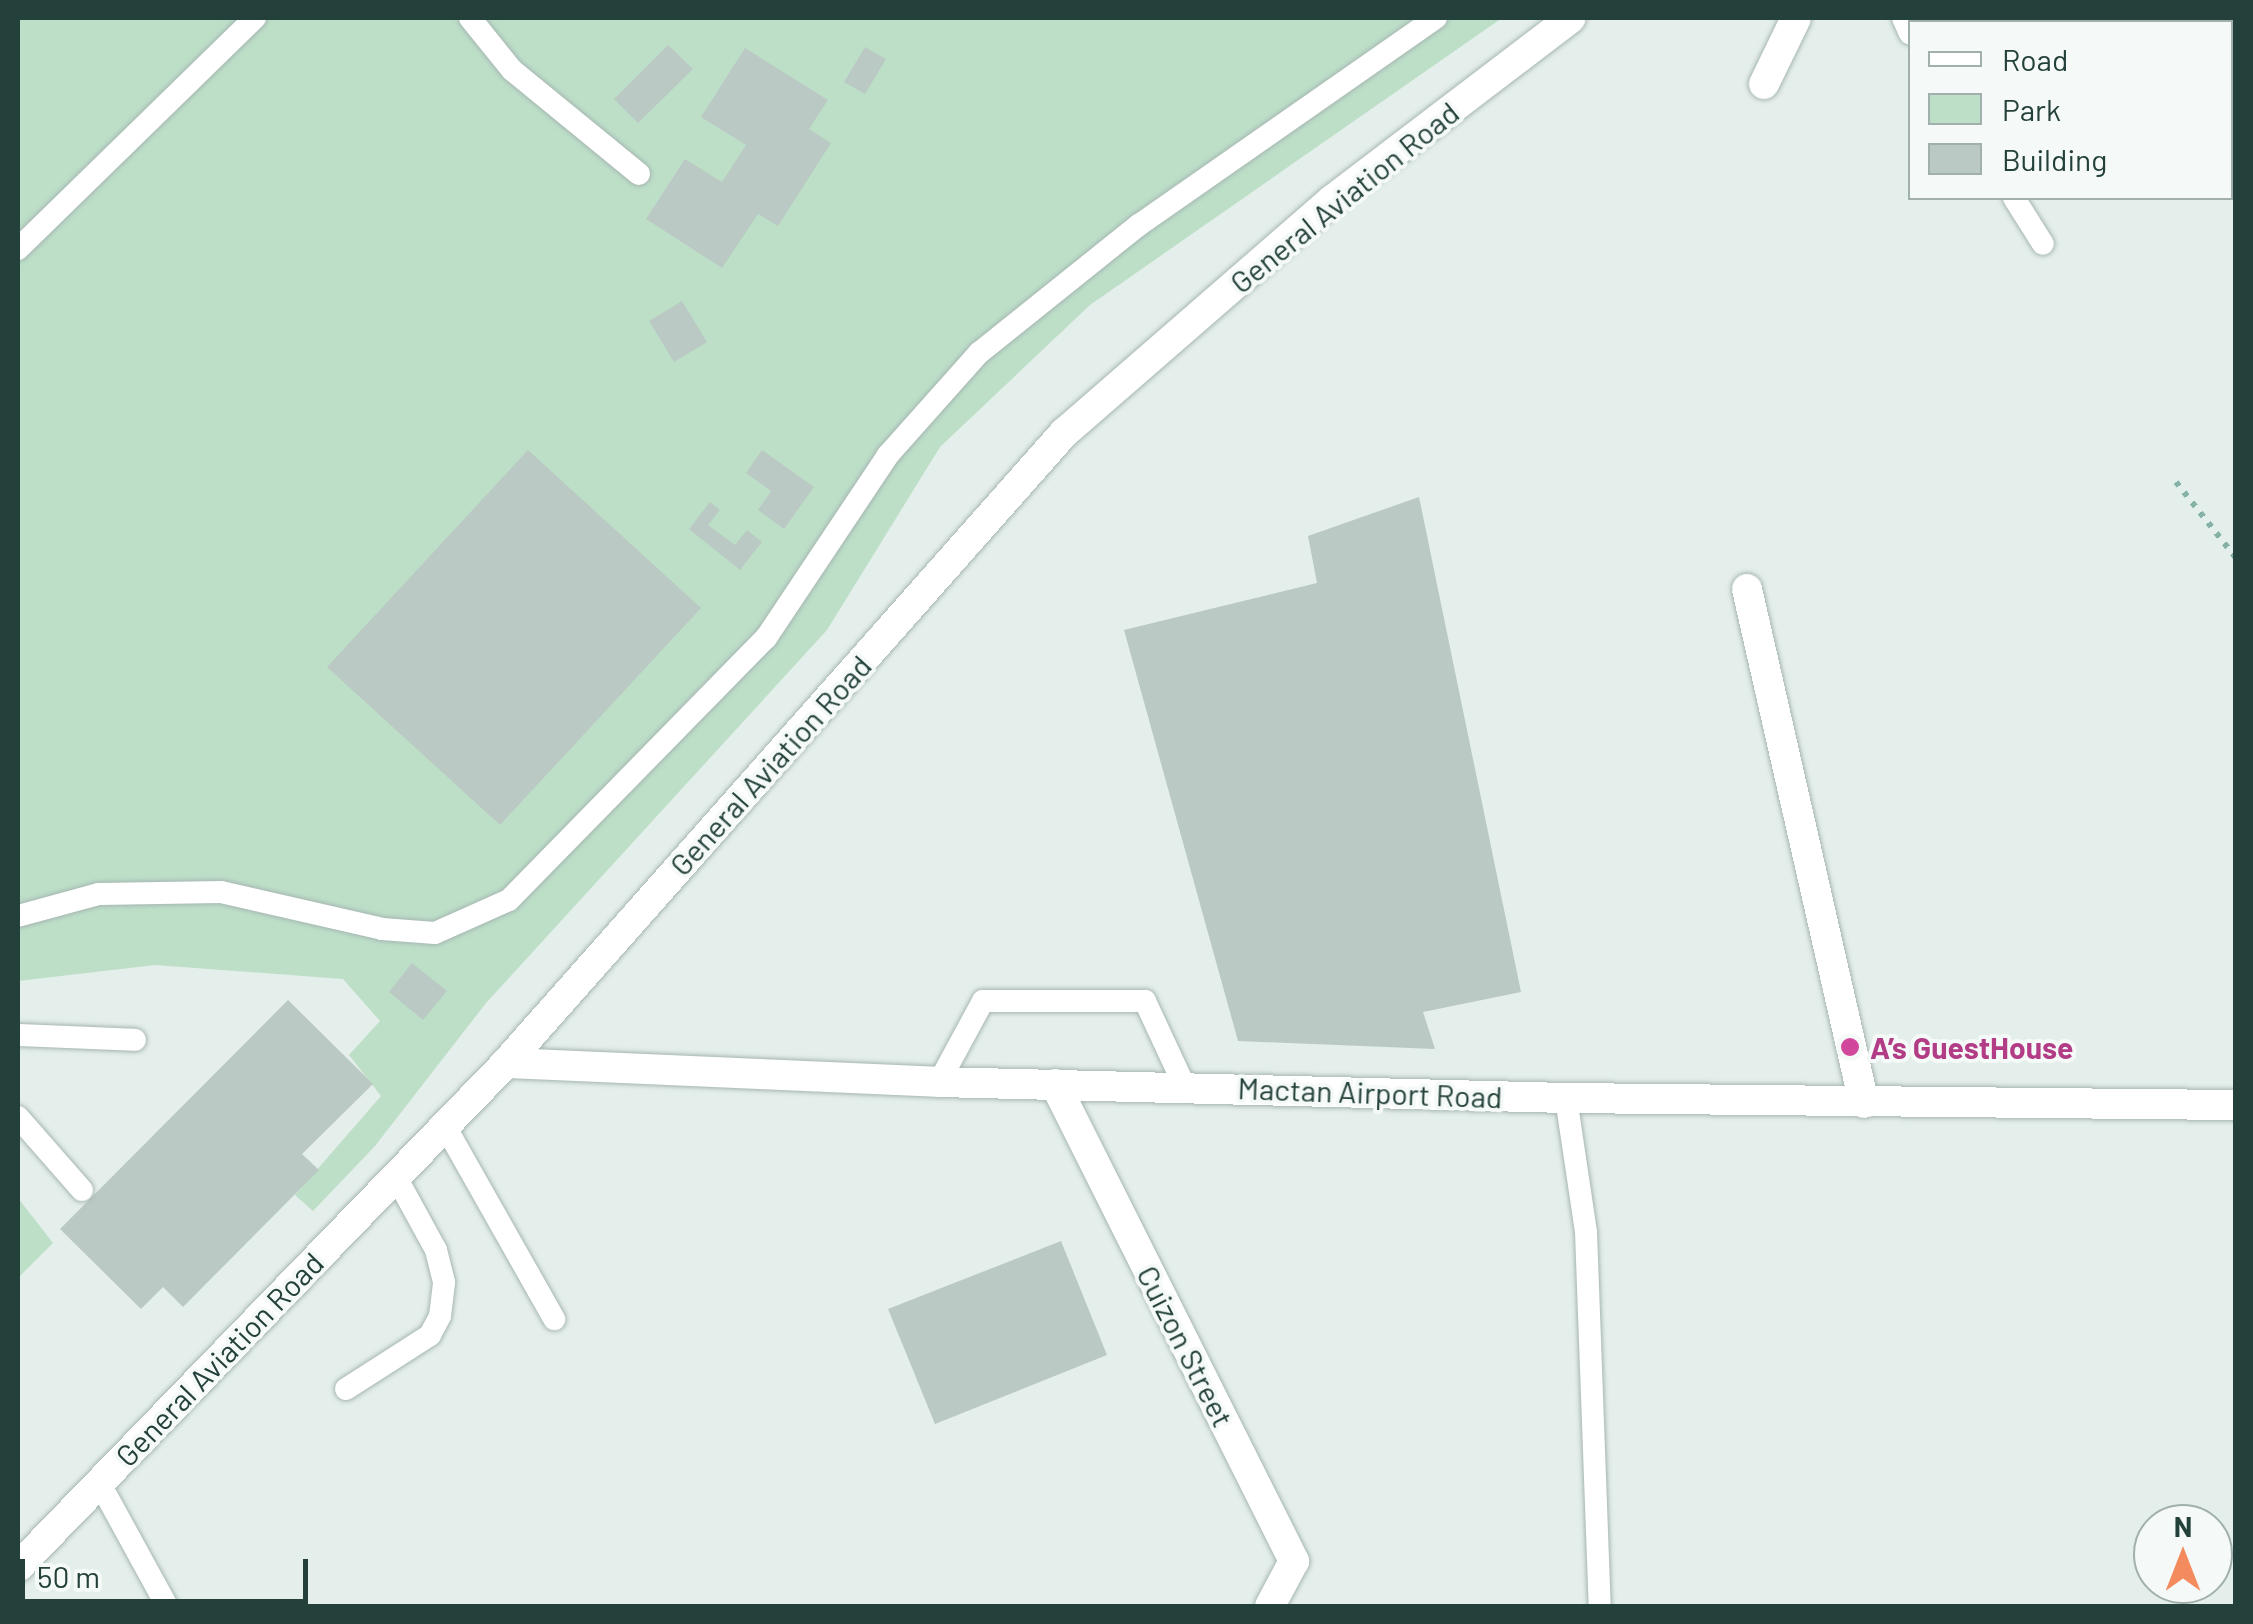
<!DOCTYPE html>
<meta charset="utf-8">
<style>
body{margin:0}
#map{position:relative;width:2253px;height:1624px;overflow:hidden;background:#e4eeea;font-family:Barlow,sans-serif}
div>[style]{position:absolute}
.green>*{inset:0;background:#bddfc8}
.building>*{inset:0;background:#bac9c3}
.path>*{height:6px;margin-top:-3px;transform-origin:0;background:repeating-linear-gradient(90deg,#85b2a6 0 5px,transparent 0 13px)}
.roads{filter:drop-shadow(0 0 2px #a6b6b2) drop-shadow(0 0 2px #a6b6b2)}
.service>*{height:22px;margin:-11px;padding:0 11px;transform-origin:11px;border-radius:11px;background:#fff}
.minor>*{height:30px;margin:-15px;padding:0 15px;transform-origin:15px;border-radius:15px;background:#fff}
.secondary>*{height:30px;margin:-15px;padding:0 15px;transform-origin:15px;border-radius:15px;background:#fff}
.dots>*{width:28px;height:28px;translate:-50% -50%;box-sizing:border-box;border:5px solid #f5faf8;border-radius:50%}
span{translate:-50% -50%;white-space:nowrap;text-align:center;line-height:1.15;-webkit-text-stroke:8px #f5faf8;paint-order:stroke}
.street-label{font-size:30px;color:#23403a}
.hotel-label{font-size:30px;color:#b23c85;font-weight:700}
.left{translate:0 -50%;text-align:left}
.frame{position:absolute;inset:0;border:20px solid #23403a;pointer-events:none}
.legend{position:absolute;left:1908px;top:20px;width:325px;height:180px;box-sizing:border-box;background:#f5faf8;border:2px solid #a1b0ac;margin:0;padding:12px 18px;list-style:none;font-size:30px;color:#23403a}
.legend li{display:flex;align-items:center;gap:20px;height:50px}
.legend b{width:50px;border:2px solid #a1b0ac}
.north{position:absolute;left:2133px;top:1504px;width:100px;height:100px;box-sizing:border-box;background:#f5faf8;border:2px solid #a1b0ac;border-radius:50%;rotate:0deg;font-size:28px;font-weight:700;line-height:40px;text-align:center;color:#23403a}
.north::after{content:'';display:block;margin:auto;width:35px;height:45px;background:#f38b5e;clip-path:polygon(50% 0,100% 100%,50% 72%,0 100%)}
.scale{position:absolute;left:20px;top:1559px;width:288px;height:45px;box-sizing:border-box;border:5px solid #23403a;border-top:0;padding-left:12px;font-size:30px;line-height:35px;white-space:nowrap;color:#23403a;-webkit-text-stroke:8px #f5faf8;paint-order:stroke}
</style>
<div id="map">
<div class="green">
<i style="clip-path:polygon(18px 18px,1502px 18px,1090px 305px,940px 447px,827px 630px,486px 1003px,375px 1146px,313px 1211px,295px 1195px,381px 1096px,349px 1055px,380px 1021px,343px 979px,155px 965px,18px 981px)"></i>
<i style="clip-path:polygon(2118px 18px,2235px 18px,2235px 139px,2230px 22px)"></i>
<i style="clip-path:polygon(18px 1198px,53px 1243px,18px 1278px)"></i>
</div>
<div class="building">
<i style="clip-path:polygon(668px 45px,693px 69px,638px 123px,614px 99px)"></i>
<i style="clip-path:polygon(865px 47px,886px 59px,865px 94px,844px 82px)"></i>
<i style="clip-path:polygon(745px 48px,828px 100px,809px 129px,831px 143px,778px 226px,758px 214px,722px 268px,646px 219px,685px 159px,722px 182px,746px 145px,701px 117px)"></i>
<i style="clip-path:polygon(682px 301px,707px 342px,674px 362px,649px 321px)"></i>
<i style="clip-path:polygon(528px 450px,701px 608px,500px 825px,327px 667px)"></i>
<i style="clip-path:polygon(762px 450px,814px 487px,784px 529px,758px 510px,771px 491px,746px 473px)"></i>
<i style="clip-path:polygon(1419px 497px,1521px 992px,1423px 1012px,1435px 1049px,1238px 1041px,1124px 630px,1317px 583px,1308px 536px)"></i>
<i style="clip-path:polygon(710px 502px,720px 510px,708px 525px,735px 545px,747px 530px,762px 542px,740px 570px,689px 529px)"></i>
<i style="clip-path:polygon(412px 963px,447px 991px,423px 1020px,389px 992px)"></i>
<i style="clip-path:polygon(288px 1000px,373px 1084px,302px 1154px,319px 1170px,183px 1307px,163px 1287px,141px 1309px,60px 1229px)"></i>
<i style="clip-path:polygon(1061px 1241px,1107px 1355px,935px 1424px,888px 1309px)"></i>
</div>
<div class="path">
<i style="left:2176px;top:482px;width:97px;rotate:51.7deg"></i>
</div>
<div class="roads">
<div class="service">
<i style="left:470px;top:18px;width:67px;rotate:51.1deg"></i>
<i style="left:512px;top:70px;width:164px;rotate:39.3deg"></i>
<i style="left:1903px;top:18px;width:17px;rotate:66deg"></i>
<i style="left:2014px;top:198px;width:54px;rotate:57.8deg"></i>
<i style="left:18px;top:249px;width:331px;rotate:-44.3deg"></i>
<i style="left:18px;top:916px;width:84px;rotate:-15.2deg"></i>
<i style="left:99px;top:894px;width:122px;rotate:-0.9deg"></i>
<i style="left:221px;top:892px;width:165px;rotate:12.9deg"></i>
<i style="left:382px;top:929px;width:53px;rotate:4.3deg"></i>
<i style="left:435px;top:933px;width:81px;rotate:-24deg"></i>
<i style="left:509px;top:900px;width:367px;rotate:-45.6deg"></i>
<i style="left:766px;top:638px;width:220px;rotate:-56.3deg"></i>
<i style="left:888px;top:455px;width:137px;rotate:-48.3deg"></i>
<i style="left:979px;top:353px;width:205px;rotate:-38.7deg"></i>
<i style="left:1139px;top:225px;width:362px;rotate:-34.9deg"></i>
<i style="left:18px;top:1035px;width:117px;rotate:2.4deg"></i>
<i style="left:939px;top:1082px;width:92px;rotate:-61.5deg"></i>
<i style="left:983px;top:1001px;width:162px"></i>
<i style="left:1145px;top:1001px;width:95px;rotate:65.1deg"></i>
<i style="left:1566px;top:1098px;width:135px;rotate:81.5deg"></i>
<i style="left:1586px;top:1232px;width:374px;rotate:87.9deg"></i>
<i style="left:18px;top:1117px;width:97px;rotate:48.8deg"></i>
<i style="left:445px;top:1126px;width:222px;rotate:60.5deg"></i>
<i style="left:346px;top:1389px;width:100px;rotate:-32.7deg"></i>
<i style="left:430px;top:1335px;width:21px;rotate:-62deg"></i>
<i style="left:440px;top:1316px;width:34px;rotate:-83deg"></i>
<i style="left:444px;top:1282px;width:33px;rotate:-104deg"></i>
<i style="left:436px;top:1250px;width:83px;rotate:-118.7deg"></i>
<i style="left:99px;top:1482px;width:141px;rotate:61.3deg"></i>
</div>
<div class="minor">
<i style="left:2074px;top:18px;width:6px;rotate:39deg"></i>
<i style="left:1764px;top:84px;width:73px;rotate:-64.1deg"></i>
<i style="left:2230px;top:174px;width:8px;rotate:40deg"></i>
<i style="left:1747px;top:589px;width:527px;rotate:77.18deg"></i>
<i style="left:1055px;top:1084px;width:534px;rotate:63.39deg"></i>
<i style="left:1294px;top:1561px;width:51px;rotate:118.1deg"></i>
</div>
<div class="secondary">
<i style="left:506px;top:1063px;width:433px;rotate:2.5deg"></i>
<i style="left:939px;top:1082px;width:627px;rotate:1.46deg"></i>
<i style="left:1566px;top:1098px;width:670px;rotate:0.6deg"></i>
<i style="left:18px;top:1567px;width:702px;rotate:-45.92deg"></i>
<i style="left:506px;top:1063px;width:842px;rotate:-48.47deg"></i>
<i style="left:1064px;top:433px;width:355px;rotate:-41deg"></i>
<i style="left:1332px;top:200px;width:300px;rotate:-37.3deg"></i>
</div>
</div>
<div class="dots">
<i style="left:1850px;top:1047px;background:#d1479c"></i>
</div>
<div class="street-label">
<span style="left:1344px;top:197px;rotate:-39deg">General Aviation Road</span>
<span style="left:770px;top:765px;rotate:-48deg">General Aviation Road</span>
<span style="left:1370px;top:1092px;rotate:2deg">Mactan Airport Road</span>
<span style="left:1186px;top:1346px;rotate:63deg">Cuizon Street</span>
<span style="left:219px;top:1359px;rotate:-46deg">General Aviation Road</span>
</div>
<div class="hotel-label">
<span class="left" style="left:1870px;top:1047px">A’s GuestHouse</span>
</div>
<div class="frame"></div>
<ul class="legend">
<li><b style="height:12px;background:#fff"></b>Road</li>
<li><b style="height:28px;background:#bddfc8"></b>Park</li>
<li><b style="height:28px;background:#bac9c3"></b>Building</li>
</ul>
<div class="north">N</div>
<div class="scale">50 m</div>
</div>
